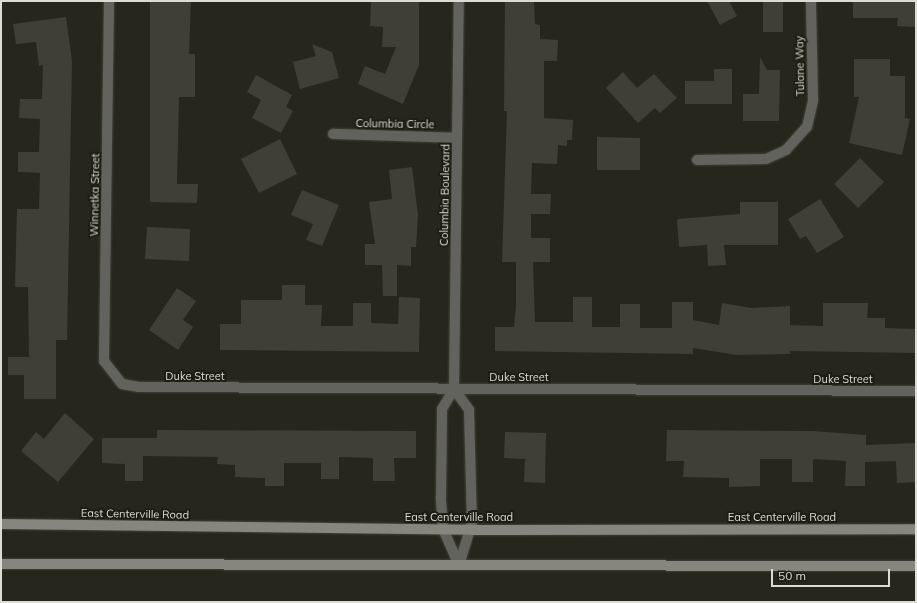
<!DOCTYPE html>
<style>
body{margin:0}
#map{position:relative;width:917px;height:603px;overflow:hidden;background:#26261c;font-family:Mulish,sans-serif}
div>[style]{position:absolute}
.building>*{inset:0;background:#3f3f35}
.roads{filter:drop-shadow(0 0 1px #43433a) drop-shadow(0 0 1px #43433a)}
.street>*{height:10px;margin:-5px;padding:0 5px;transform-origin:5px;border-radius:5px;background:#63635e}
.secondary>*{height:10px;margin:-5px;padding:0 5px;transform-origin:5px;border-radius:5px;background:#86867e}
span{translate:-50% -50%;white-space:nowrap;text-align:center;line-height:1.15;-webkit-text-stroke:4px #1d1d13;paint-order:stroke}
.street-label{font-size:11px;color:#dcdcd5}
.frame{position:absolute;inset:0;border:2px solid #dcdcd5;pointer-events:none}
.scale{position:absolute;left:771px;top:569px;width:119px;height:18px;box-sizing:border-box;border:2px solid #dcdcd5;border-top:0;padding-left:5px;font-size:12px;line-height:14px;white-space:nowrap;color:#dcdcd5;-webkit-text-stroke:3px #1d1d13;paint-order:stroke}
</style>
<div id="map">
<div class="building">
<i style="clip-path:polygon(150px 1px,191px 1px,189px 54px,195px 54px,195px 97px,179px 97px,177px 184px,198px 184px,197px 203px,150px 202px)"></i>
<i style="clip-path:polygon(371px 1px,419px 1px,419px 65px,403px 104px,358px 84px,365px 66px,385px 74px,396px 47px,382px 47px,383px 27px,370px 26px)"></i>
<i style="clip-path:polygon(505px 1px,534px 1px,535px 24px,540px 25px,540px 39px,558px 40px,557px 61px,544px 61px,544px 118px,573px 120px,572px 140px,567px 140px,567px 146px,558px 145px,557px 164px,532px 163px,531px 194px,551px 194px,550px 214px,531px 214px,531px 238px,550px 238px,550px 262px,533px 262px,535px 322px,573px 322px,573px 297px,592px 297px,592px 327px,620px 327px,620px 304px,640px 304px,640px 328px,672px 328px,672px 302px,693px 302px,693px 320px,719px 325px,722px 303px,751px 308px,790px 306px,790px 325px,823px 326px,823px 303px,868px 303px,867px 318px,885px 318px,885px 328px,916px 329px,916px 353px,790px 351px,790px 354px,737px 355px,693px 348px,693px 354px,495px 351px,495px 327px,514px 327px,516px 305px,516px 262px,502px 262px,507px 111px,504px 111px)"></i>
<i style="clip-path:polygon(707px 1px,729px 1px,737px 16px,720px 25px)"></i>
<i style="clip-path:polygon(763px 1px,783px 1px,783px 32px,763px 32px)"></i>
<i style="clip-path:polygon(853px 1px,916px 1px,916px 27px,897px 26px,898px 18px,853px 18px)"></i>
<i style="clip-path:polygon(66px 17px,72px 61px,67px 340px,56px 340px,56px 399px,24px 399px,24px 375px,8px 375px,8px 357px,29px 357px,28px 287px,15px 287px,17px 209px,39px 209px,40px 173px,18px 172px,18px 152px,39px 152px,40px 119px,19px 118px,20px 99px,42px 99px,43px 65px,39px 66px,36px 42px,16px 44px,13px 24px)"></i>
<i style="clip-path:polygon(312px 44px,332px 52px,339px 78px,300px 89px,293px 62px,316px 56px)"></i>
<i style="clip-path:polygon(760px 57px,767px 70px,780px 70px,779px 121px,743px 121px,743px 94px,759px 94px)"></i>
<i style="clip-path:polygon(854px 59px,890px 59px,890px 76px,905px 76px,905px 118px,910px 119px,902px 155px,849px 143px,859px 97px,854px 97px)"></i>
<i style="clip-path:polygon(714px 69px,732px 69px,732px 104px,685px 104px,685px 81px,714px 81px)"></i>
<i style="clip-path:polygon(623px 72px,637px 88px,654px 74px,677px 98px,660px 113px,655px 108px,638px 123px,606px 88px)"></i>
<i style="clip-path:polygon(256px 75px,292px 95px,286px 107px,293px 111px,281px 133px,252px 118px,261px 100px,247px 92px)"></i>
<i style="clip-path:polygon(597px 137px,640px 138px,640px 170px,597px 170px)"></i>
<i style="clip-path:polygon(280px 139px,297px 174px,259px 193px,241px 159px)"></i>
<i style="clip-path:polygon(860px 158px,884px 182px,858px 208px,834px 184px)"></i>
<i style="clip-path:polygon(412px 167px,418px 215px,416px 247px,411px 247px,411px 266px,397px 265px,397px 296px,383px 296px,382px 265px,365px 265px,365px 244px,375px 244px,369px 202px,392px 199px,389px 170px)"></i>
<i style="clip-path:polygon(302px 190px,339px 205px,322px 246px,306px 240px,313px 224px,291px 215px)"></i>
<i style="clip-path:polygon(820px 199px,844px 237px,817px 253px,806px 236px,800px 239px,788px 219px)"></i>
<i style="clip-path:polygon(740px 202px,778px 202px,778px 245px,724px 245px,726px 265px,708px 266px,707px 245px,679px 247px,677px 219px,740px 214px)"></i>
<i style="clip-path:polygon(147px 227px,190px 229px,189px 261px,145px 259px)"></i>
<i style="clip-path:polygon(282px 285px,305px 285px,305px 305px,322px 305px,321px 326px,353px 326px,353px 303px,371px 303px,371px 323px,398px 324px,399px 297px,420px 298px,419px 352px,220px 350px,220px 324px,241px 324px,241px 300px,282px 300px)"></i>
<i style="clip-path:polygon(177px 288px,196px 301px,183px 320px,193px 327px,178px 350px,149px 330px)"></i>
<i style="clip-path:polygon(65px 413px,94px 439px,58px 482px,21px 451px,36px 432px,44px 439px)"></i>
<i style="clip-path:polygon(157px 430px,416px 431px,416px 458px,394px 458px,395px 481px,373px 481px,373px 458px,339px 457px,339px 479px,321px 479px,321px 463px,284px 463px,284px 486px,265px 486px,265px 478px,235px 477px,235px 465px,217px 464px,218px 457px,143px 456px,143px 481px,125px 481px,125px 464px,102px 463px,102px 438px,157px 438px)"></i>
<i style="clip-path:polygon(667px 430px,813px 431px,866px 435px,866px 445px,916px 443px,916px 482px,897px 483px,896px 461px,865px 462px,865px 486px,845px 486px,846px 461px,813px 459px,813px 482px,792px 482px,792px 459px,760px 459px,760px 486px,729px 487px,729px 478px,683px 477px,684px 461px,666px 461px)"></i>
<i style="clip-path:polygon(505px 432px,546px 433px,545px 483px,524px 482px,525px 459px,504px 458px)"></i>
</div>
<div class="roads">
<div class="street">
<i style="left:109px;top:1px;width:360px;rotate:90.8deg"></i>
<i style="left:104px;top:361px;width:29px;rotate:52deg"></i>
<i style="left:122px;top:384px;width:17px;rotate:10deg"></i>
<i style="left:139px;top:387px;width:777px;rotate:0.29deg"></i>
<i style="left:333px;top:134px;width:124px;rotate:1.8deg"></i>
<i style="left:697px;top:160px;width:69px;rotate:-0.8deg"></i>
<i style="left:766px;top:159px;width:22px;rotate:-24deg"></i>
<i style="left:786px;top:150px;width:31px;rotate:-48deg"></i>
<i style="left:807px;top:127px;width:28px;rotate:-77deg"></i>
<i style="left:813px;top:100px;width:99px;rotate:-91.2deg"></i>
<i style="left:454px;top:389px;width:388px;rotate:-89.3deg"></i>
<i style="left:454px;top:389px;width:26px;rotate:54deg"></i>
<i style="left:469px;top:410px;width:113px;rotate:88.5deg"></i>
<i style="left:472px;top:523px;width:44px;rotate:107.2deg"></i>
<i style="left:459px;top:565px;width:39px;rotate:-114deg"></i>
<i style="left:443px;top:529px;width:32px;rotate:-94deg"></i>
<i style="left:441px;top:497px;width:88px;rotate:-89.3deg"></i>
<i style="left:442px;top:409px;width:23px;rotate:-59deg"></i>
</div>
<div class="secondary">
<i style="left:1px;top:524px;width:471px;rotate:0.7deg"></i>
<i style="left:472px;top:530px;width:444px;rotate:-0.1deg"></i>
<i style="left:1px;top:564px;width:915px;rotate:0.13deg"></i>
</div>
</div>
<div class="street-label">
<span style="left:800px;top:66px;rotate:-91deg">Tulane Way</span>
<span style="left:395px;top:124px;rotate:1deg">Columbia Circle</span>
<span style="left:95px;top:195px;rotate:-89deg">Winnetka Street</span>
<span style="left:445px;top:195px;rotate:-89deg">Columbia Boulevard</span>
<span style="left:195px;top:376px">Duke Street</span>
<span style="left:519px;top:377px">Duke Street</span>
<span style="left:843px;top:379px">Duke Street</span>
<span style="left:135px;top:514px;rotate:1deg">East Centerville Road</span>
<span style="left:459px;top:517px">East Centerville Road</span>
<span style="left:782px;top:517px">East Centerville Road</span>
</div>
<div class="frame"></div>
<div class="scale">50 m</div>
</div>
